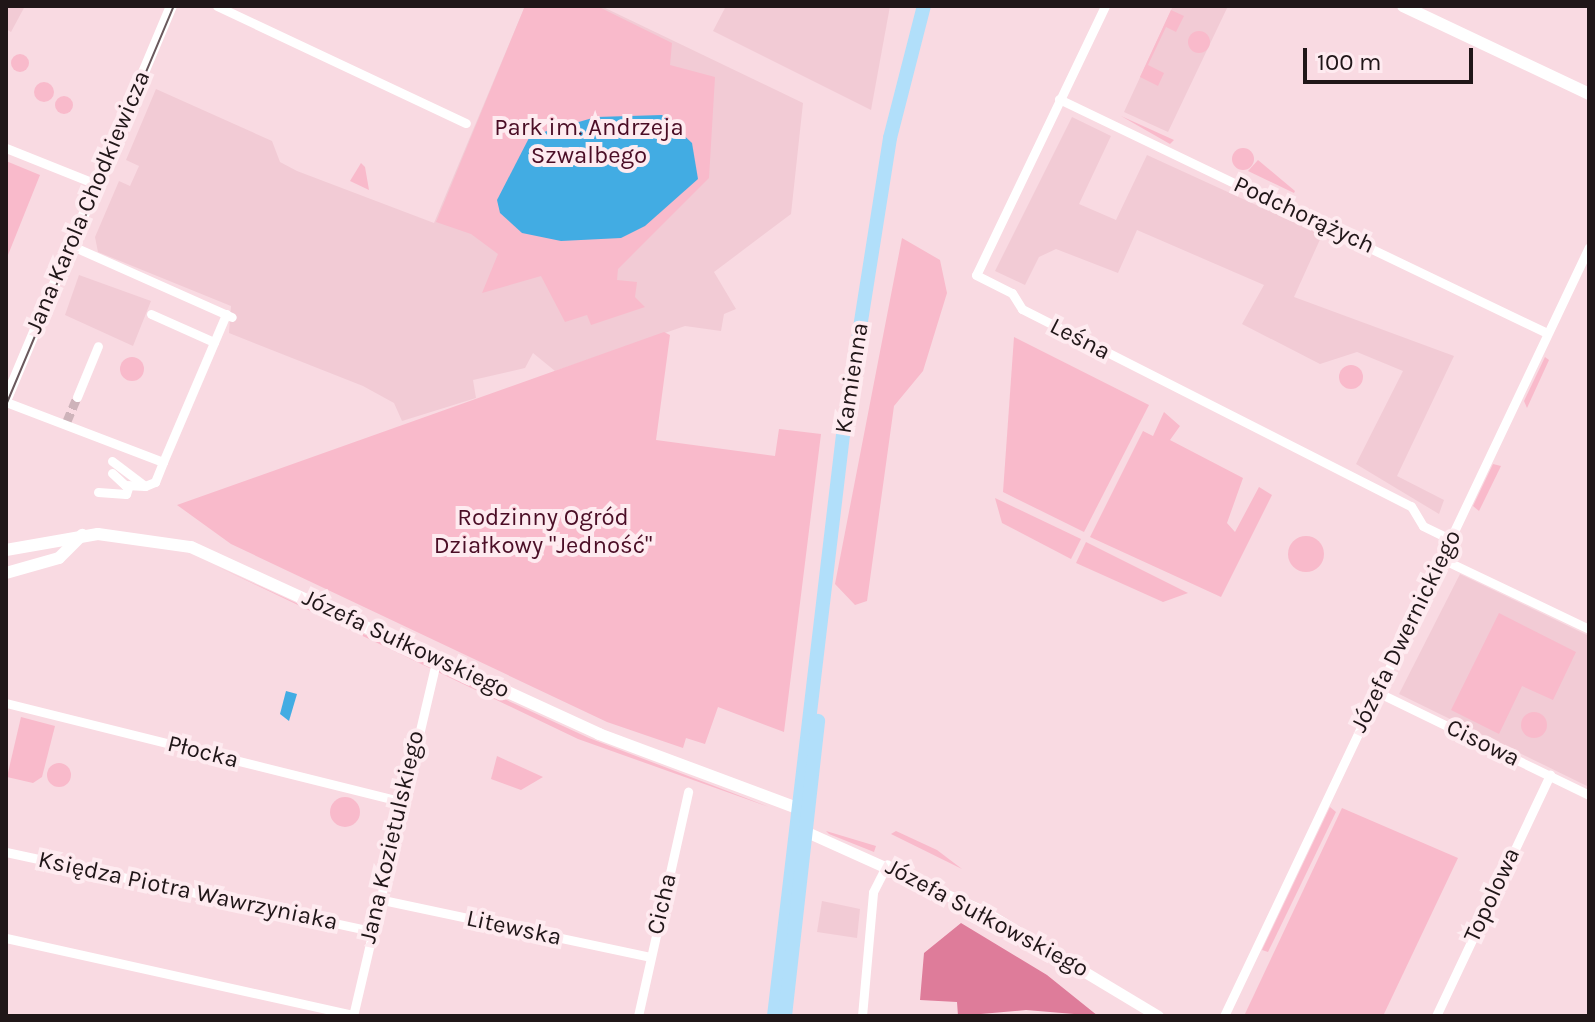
<!DOCTYPE html>
<meta charset="utf-8">
<style>
body{margin:0}
#map{position:relative;width:1595px;height:1022px;overflow:hidden;background:#f9dae2;font-family:Karla,sans-serif}
div>[style]{position:absolute}
.built>*{inset:0;background:#f2cbd5}
.green>*{inset:0;background:#f9bacb}
.round{border-radius:50%}
.forest>*{inset:0;background:#de7c9a}
.water>*{inset:0;background:#42ace3}
.minor-tunnel>*{height:9px;margin-top:-4.5px;transform-origin:0;background:repeating-linear-gradient(90deg,#ceb3ba 0 9px,transparent 0 13.5px)}
.minor>*{height:9px;margin:-4.5px;padding:0 4.5px;transform-origin:4.5px;border-radius:4.5px;background:#fff}
.tertiary>*{height:11px;margin:-5.5px;padding:0 5.5px;transform-origin:5.5px;border-radius:5.5px;background:#fff}
.secondary>*{height:12px;margin:-6px;padding:0 6px;transform-origin:6px;border-radius:6px;background:#fff}
.primary>*{height:14px;margin:-7px;padding:0 7px;transform-origin:7px;border-radius:7px;background:#b1dffa}
.tram>*{height:2px;margin:-1px;padding:0 1px;transform-origin:1px;border-radius:1px;background:#6a595d}
span{translate:-50% -50%;white-space:nowrap;text-align:center;line-height:1.15;-webkit-text-stroke:8px #feebf0;paint-order:stroke}
.park-label{font-size:24px;color:#4b0e26}
.street-label{font-size:24px;color:#201618}
.frame{position:absolute;inset:0;border:8px solid #201618;pointer-events:none}
.scale{position:absolute;left:1303px;top:48px;width:170px;height:36px;box-sizing:border-box;border:4px solid #201618;border-top:0;padding-left:10px;font-size:24px;line-height:28px;white-space:nowrap;color:#201618;-webkit-text-stroke:6px #feebf0;paint-order:stroke}
</style>
<div id="map">
<div class="built">
<i style="clip-path:polygon(6px 6px,25px 6px,11px 32px,6px 29px)"></i>
<i style="clip-path:polygon(525px 6px,601px 6px,803px 103px,791px 214px,714px 272px,736px 309px,724px 314px,721px 331px,685px 326px,555px 371px,533px 353px,525px 368px,473px 380px,476px 398px,402px 421px,394px 403px,363px 386px,229px 333px,231px 306px,98px 252px,95px 237px,119px 181px,130px 186px,139px 166px,126px 160px,156px 89px,272px 141px,280px 162px,297px 171px,434px 223px)"></i>
<i style="clip-path:polygon(726px 6px,890px 6px,871px 110px,713px 31px)"></i>
<i style="clip-path:polygon(1173px 6px,1228px 6px,1168px 132px,1124px 112px)"></i>
<i style="clip-path:polygon(1072px 117px,1111px 136px,1079px 204px,1116px 220px,1147px 155px,1322px 235px,1294px 297px,1454px 356px,1397px 476px,1444px 500px,1439px 514px,1356px 464px,1403px 371px,1357px 352px,1320px 364px,1242px 324px,1264px 285px,1137px 230px,1118px 273px,1056px 249px,1039px 257px,1025px 285px,995px 271px)"></i>
<i style="clip-path:polygon(79px 275px,151px 301px,133px 346px,65px 315px)"></i>
<i style="clip-path:polygon(1460px 574px,1589px 636px,1589px 787px,1399px 694px)"></i>
<i style="clip-path:polygon(822px 901px,860px 909px,857px 938px,817px 932px)"></i>
</div>
<div class="green">
<i style="clip-path:polygon(525px 6px,597px 6px,672px 43px,670px 65px,715px 77px,709px 178px,618px 269px,617px 280px,637px 282px,635px 297px,645px 307px,591px 325px,587px 315px,565px 322px,541px 276px,482px 293px,498px 254px,471px 234px,436px 222px)"></i>
<i style="clip-path:polygon(1171px 10px,1184px 16px,1176px 32px,1166px 27px,1148px 65px,1164px 73px,1158px 86px,1140px 77px)"></i>
<i class="round" style="left:1188px;top:31px;width:22px;height:22px"></i>
<i class="round" style="left:11px;top:54px;width:18px;height:18px"></i>
<i class="round" style="left:34px;top:82px;width:20px;height:20px"></i>
<i class="round" style="left:55px;top:96px;width:18px;height:18px"></i>
<i style="clip-path:polygon(1121px 116px,1174px 140px,1170px 144px)"></i>
<i class="round" style="left:1232px;top:148px;width:22px;height:22px"></i>
<i style="clip-path:polygon(1258px 160px,1295px 191px,1294px 193px,1248px 171px)"></i>
<i style="clip-path:polygon(6px 161px,40px 175px,6px 260px)"></i>
<i style="clip-path:polygon(361px 163px,365px 167px,369px 190px,350px 181px)"></i>
<i style="clip-path:polygon(902px 238px,940px 260px,947px 293px,923px 371px,894px 406px,867px 601px,855px 605px,835px 584px)"></i>
<i style="clip-path:polygon(664px 332px,670px 335px,656px 440px,775px 456px,779px 429px,821px 434px,784px 732px,718px 707px,705px 744px,686px 738px,683px 748px,607px 722px,231px 544px,177px 505px)"></i>
<i style="clip-path:polygon(1014px 337px,1149px 405px,1084px 532px,1003px 492px)"></i>
<i class="round" style="left:120px;top:357px;width:24px;height:24px"></i>
<i style="clip-path:polygon(1545px 357px,1549px 360px,1527px 408px,1524px 401px)"></i>
<i class="round" style="left:1339px;top:365px;width:24px;height:24px"></i>
<i style="clip-path:polygon(1164px 412px,1180px 426px,1170px 440px,1243px 478px,1227px 523px,1235px 532px,1259px 487px,1272px 495px,1221px 597px,1090px 537px,1143px 431px,1153px 436px)"></i>
<i style="clip-path:polygon(1493px 464px,1501px 466px,1479px 511px,1473px 506px)"></i>
<i style="clip-path:polygon(995px 498px,1081px 539px,1071px 559px,1002px 523px)"></i>
<i class="round" style="left:1288px;top:536px;width:36px;height:36px"></i>
<i style="clip-path:polygon(1086px 542px,1188px 593px,1163px 602px,1076px 563px)"></i>
<i style="clip-path:polygon(214px 565px,589px 738px,769px 807px,578px 739px)"></i>
<i style="clip-path:polygon(1499px 613px,1576px 652px,1553px 700px,1522px 686px,1499px 734px,1451px 710px)"></i>
<i class="round" style="left:1521px;top:712px;width:26px;height:26px"></i>
<i style="clip-path:polygon(21px 717px,55px 726px,42px 777px,33px 783px,7px 777px)"></i>
<i style="clip-path:polygon(497px 756px,543px 777px,521px 790px,491px 779px)"></i>
<i class="round" style="left:47px;top:763px;width:24px;height:24px"></i>
<i class="round" style="left:330px;top:797px;width:30px;height:30px"></i>
<i style="clip-path:polygon(1330px 807px,1336px 812px,1268px 952px,1262px 950px)"></i>
<i style="clip-path:polygon(1342px 808px,1458px 858px,1383px 1016px,1244px 1016px)"></i>
<i style="clip-path:polygon(826px 831px,876px 846px,874px 852px,829px 834px)"></i>
<i style="clip-path:polygon(896px 831px,937px 850px,962px 869px,891px 834px)"></i>
</div>
<div class="forest">
<i style="clip-path:polygon(961px 923px,1047px 975px,1098px 1016px,1026px 1010px,958px 1016px,957px 1002px,920px 1000px,924px 953px)"></i>
</div>
<div class="water">
<i style="clip-path:polygon(662px 115px,692px 143px,698px 179px,645px 226px,621px 238px,561px 241px,522px 233px,500px 213px,497px 200px,530px 136px,596px 117px)"></i>
<i style="clip-path:polygon(286px 691px,297px 694px,289px 721px,280px 714px)"></i>
</div>
<div class="minor-tunnel">
<i style="left:67px;top:421px;width:26px;rotate:-67deg"></i>
</div>
<div class="minor">
<i style="left:217px;top:6px;width:275px;rotate:25.2deg"></i>
<i style="left:1105px;top:6px;width:298px;rotate:115.6deg"></i>
<i style="left:976px;top:275px;width:40px;rotate:26.6deg"></i>
<i style="left:1012px;top:293px;width:19px;rotate:58deg"></i>
<i style="left:1022px;top:309px;width:436px;rotate:26.9deg"></i>
<i style="left:1411px;top:506px;width:23px;rotate:59deg"></i>
<i style="left:1423px;top:526px;width:30px;rotate:26deg"></i>
<i style="left:1059px;top:99px;width:541px;rotate:25.62deg"></i>
<i style="left:6px;top:148px;width:97px;rotate:21.8deg"></i>
<i style="left:70px;top:245px;width:177px;rotate:24deg"></i>
<i style="left:151px;top:314px;width:69px;rotate:24deg"></i>
<i style="left:77px;top:397px;width:55px;rotate:-67.6deg"></i>
<i style="left:6px;top:402px;width:168px;rotate:20.9deg"></i>
<i style="left:163px;top:462px;width:161px;rotate:-66.9deg"></i>
<i style="left:112px;top:461px;width:41px;rotate:37.1deg"></i>
<i style="left:112px;top:473px;width:18px;rotate:43deg"></i>
<i style="left:125px;top:485px;width:20px;rotate:3deg"></i>
<i style="left:145px;top:486px;width:11px;rotate:-22deg"></i>
<i style="left:155px;top:482px;width:22px;rotate:-68deg"></i>
<i style="left:98px;top:492px;width:28px;rotate:4deg"></i>
<i style="left:126px;top:494px;width:9px;rotate:-72deg"></i>
<i style="left:1440px;top:558px;width:165px;rotate:25.5deg"></i>
<i style="left:1377px;top:692px;width:236px;rotate:25.9deg"></i>
<i style="left:6px;top:703px;width:405px;rotate:14deg"></i>
<i style="left:6px;top:852px;width:372px;rotate:12.2deg"></i>
<i style="left:378px;top:899px;width:278px;rotate:12deg"></i>
<i style="left:6px;top:938px;width:355px;rotate:12.5deg"></i>
<i style="left:353px;top:1016px;width:367px;rotate:-76.8deg"></i>
<i style="left:638px;top:1016px;width:230px;rotate:-77.4deg"></i>
<i style="left:862px;top:1016px;width:124px;rotate:-84.9deg"></i>
<i style="left:873px;top:892px;width:31px;rotate:-63deg"></i>
<i style="left:1224px;top:1016px;width:851px;rotate:-64.61deg"></i>
<i style="left:1436px;top:1016px;width:267px;rotate:-64.7deg"></i>
</div>
<div class="tertiary">
<i style="left:6px;top:398px;width:425px;rotate:-67.2deg"></i>
<i style="left:809px;top:833px;width:193px;rotate:24.2deg"></i>
<i style="left:985px;top:912px;width:202px;rotate:31deg"></i>
</div>
<div class="secondary">
<i style="left:1403px;top:6px;width:206px;rotate:25.3deg"></i>
<i style="left:6px;top:550px;width:93px;rotate:-9.9deg"></i>
<i style="left:98px;top:534px;width:94px;rotate:8deg"></i>
<i style="left:191px;top:547px;width:449px;rotate:24.6deg"></i>
<i style="left:599px;top:734px;width:211px;rotate:20.5deg"></i>
<i style="left:6px;top:573px;width:55px;rotate:-15.8deg"></i>
<i style="left:59px;top:558px;width:33px;rotate:-45deg"></i>
</div>
<div class="primary">
<i style="left:774px;top:1016px;width:585px;rotate:-83.23deg"></i>
<i style="left:843px;top:435px;width:301px;rotate:-81deg"></i>
<i style="left:890px;top:138px;width:136px;rotate:-75.6deg"></i>
<i style="left:785px;top:1016px;width:297px;rotate:-83.6deg"></i>
</div>
<div class="tram">
<i style="left:6px;top:405px;width:433px;rotate:-67.2deg"></i>
</div>
<div class="park-label">
<span style="left:589px;top:142px">Park im. Andrzeja<br>Szwalbego</span>
<span style="left:543px;top:532px">Rodzinny Ogród<br>Działkowy "Jedność"</span>
</div>
<div class="street-label">
<span style="left:88px;top:202px;rotate:-67deg">Jana Karola Chodkiewicza</span>
<span style="left:1304px;top:215px;rotate:25deg">Podchorążych</span>
<span style="left:1080px;top:339px;rotate:27deg">Leśna</span>
<span style="left:852px;top:378px;rotate:-81deg">Kamienna</span>
<span style="left:1406px;top:631px;rotate:-64deg">Józefa Dwernickiego</span>
<span style="left:406px;top:644px;rotate:25deg">Józefa Sułkowskiego</span>
<span style="left:1483px;top:743px;rotate:26deg">Cisowa</span>
<span style="left:203px;top:752px;rotate:14deg">Płocka</span>
<span style="left:392px;top:837px;rotate:-77deg">Jana Kozietulskiego</span>
<span style="left:188px;top:891px;rotate:12deg">Księdza Piotra Wawrzyniaka</span>
<span style="left:1492px;top:895px;rotate:-65deg">Topolowa</span>
<span style="left:662px;top:904px;rotate:-77deg">Cicha</span>
<span style="left:987px;top:918px;rotate:28deg">Józefa Sułkowskiego</span>
<span style="left:514px;top:928px;rotate:12deg">Litewska</span>
</div>
<div class="frame"></div>
<div class="scale">100 m</div>
</div>
